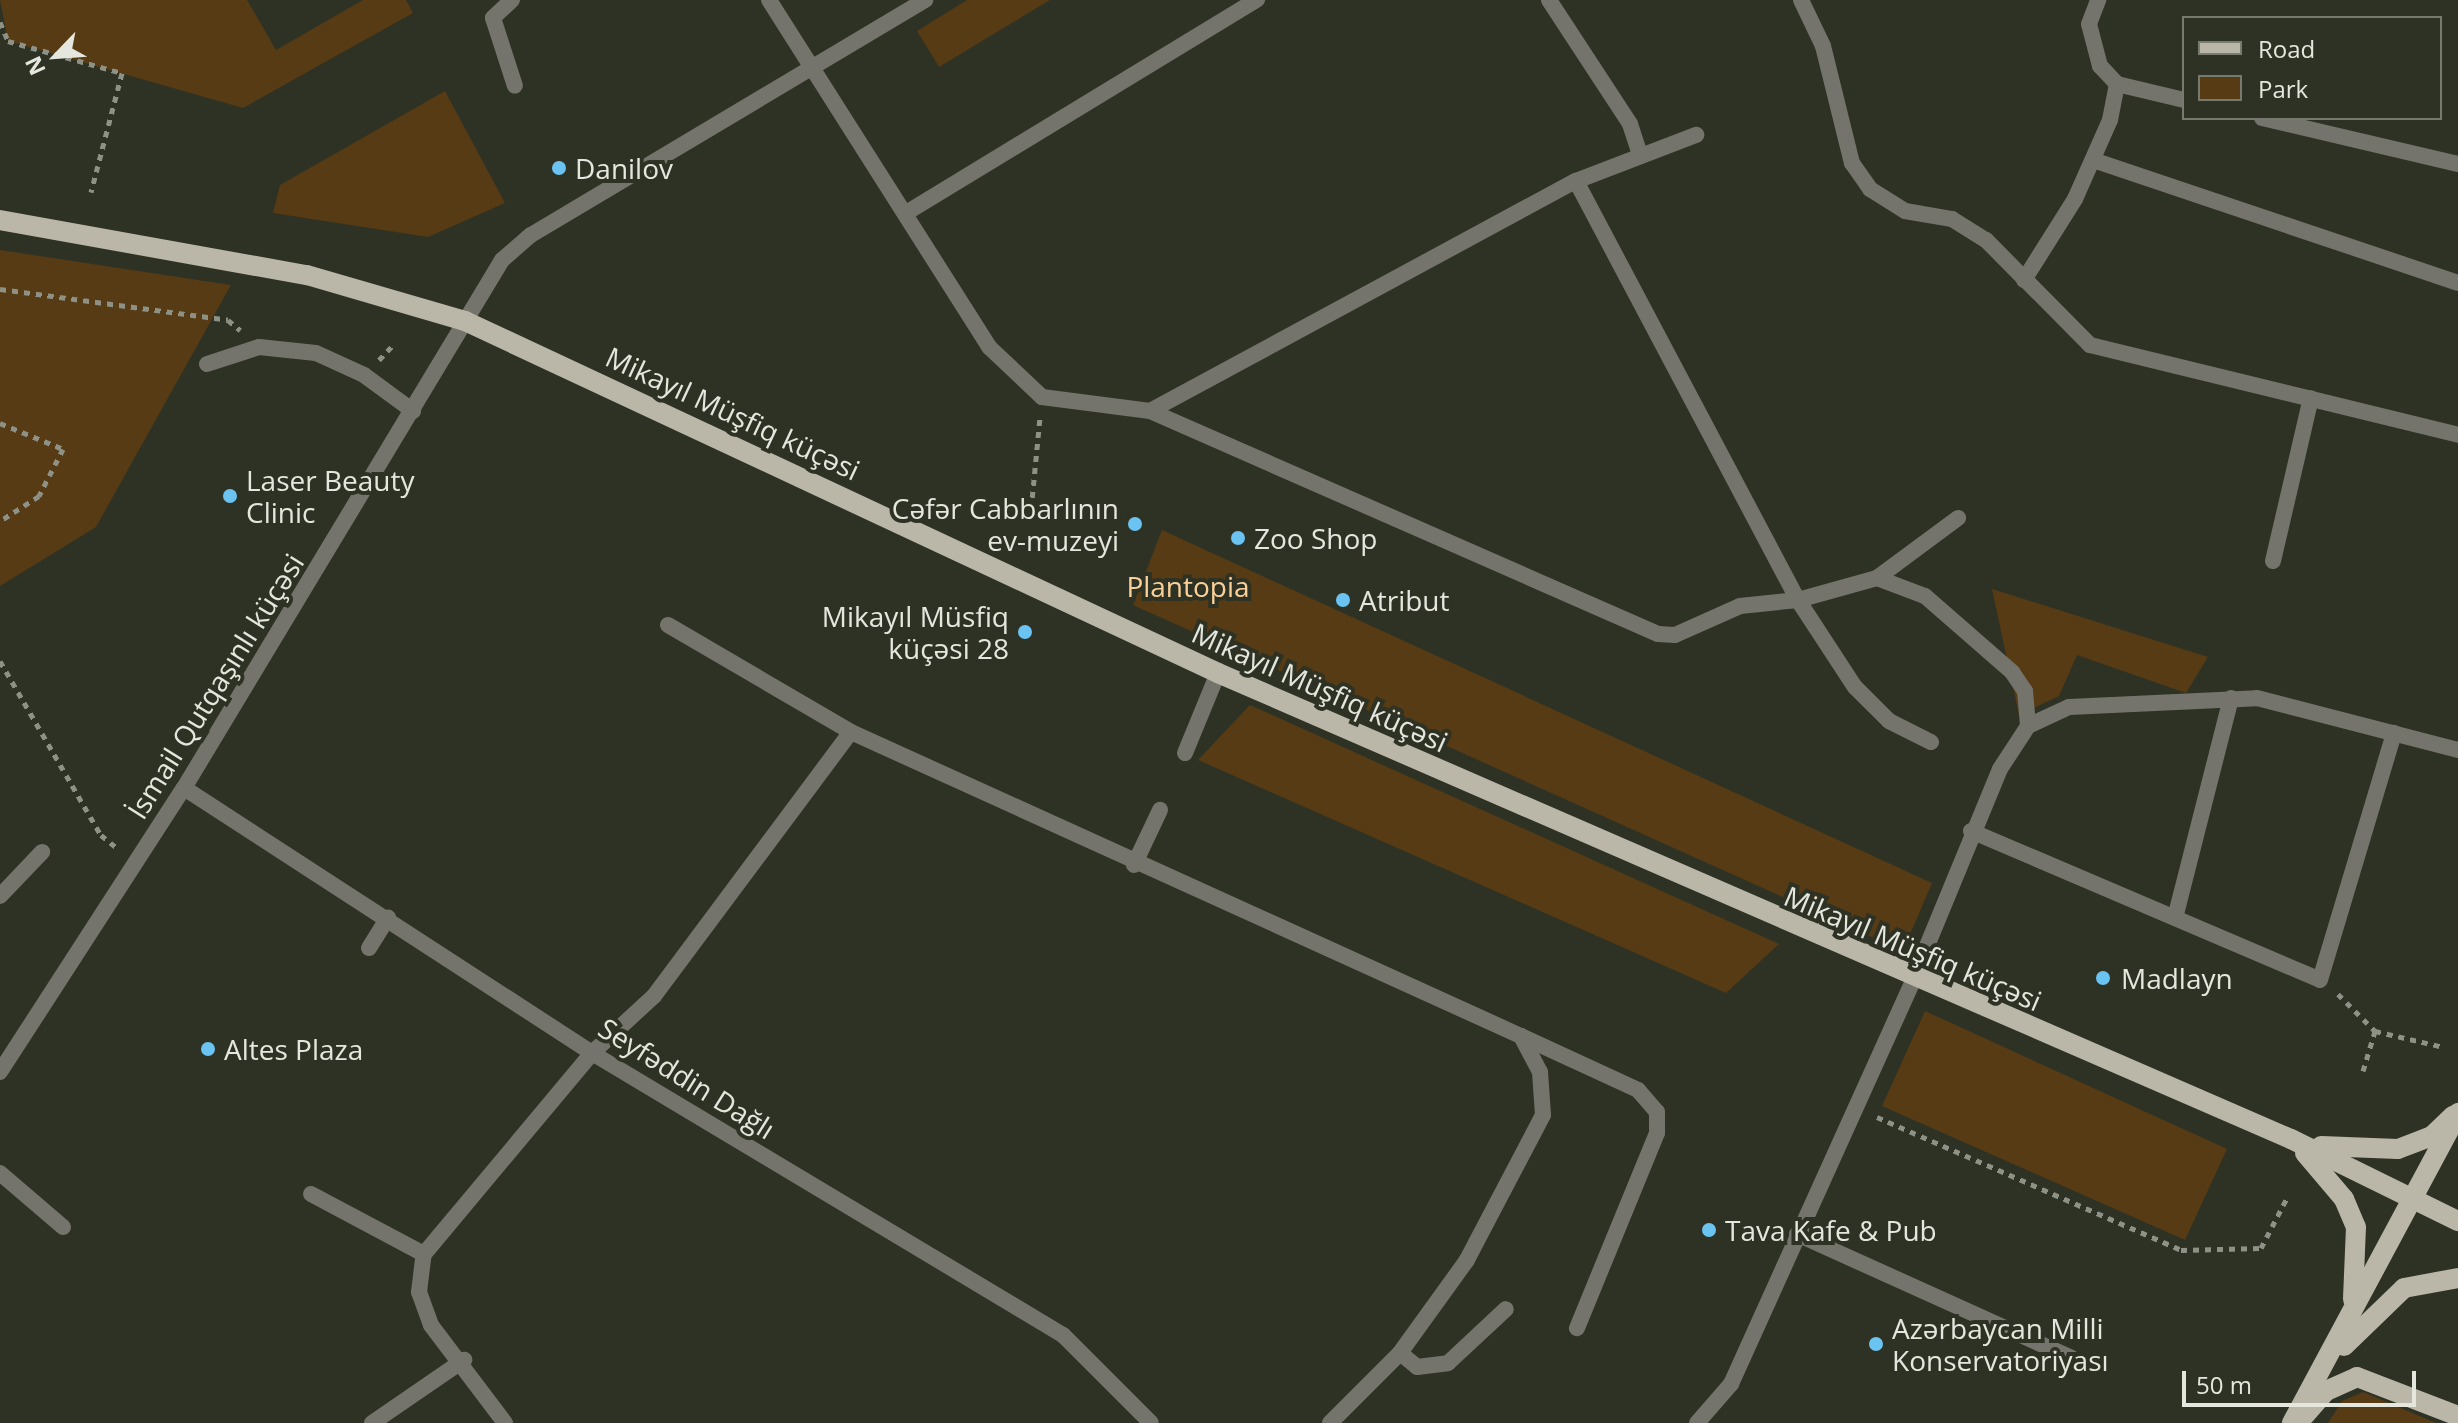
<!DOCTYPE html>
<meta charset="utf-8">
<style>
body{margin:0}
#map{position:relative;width:2458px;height:1423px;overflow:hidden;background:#2e3224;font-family:"Open Sans",sans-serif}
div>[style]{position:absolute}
.green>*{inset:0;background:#563b14}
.path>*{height:5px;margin-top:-2.5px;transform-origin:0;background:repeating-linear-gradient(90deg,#8e9186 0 6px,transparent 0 12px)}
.service>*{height:16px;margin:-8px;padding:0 8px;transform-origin:8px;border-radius:8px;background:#75746c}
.minor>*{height:16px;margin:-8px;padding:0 8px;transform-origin:8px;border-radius:8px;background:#75746c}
.primary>*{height:20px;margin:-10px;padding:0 10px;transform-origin:10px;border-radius:10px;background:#bbb7a8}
.dots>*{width:22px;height:22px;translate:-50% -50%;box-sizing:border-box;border:4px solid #2e3224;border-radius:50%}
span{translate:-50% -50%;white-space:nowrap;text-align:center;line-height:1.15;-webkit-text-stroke:8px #2e3224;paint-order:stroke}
.poi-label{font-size:28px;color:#e5e7de}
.left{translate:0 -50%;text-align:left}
.right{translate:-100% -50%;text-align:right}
.street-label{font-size:28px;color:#e5e7de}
.park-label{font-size:28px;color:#fad098}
.legend{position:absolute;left:2182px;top:16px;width:260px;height:104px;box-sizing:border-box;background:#2e3224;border:2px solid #777a6e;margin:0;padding:10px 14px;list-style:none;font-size:24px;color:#e5e7de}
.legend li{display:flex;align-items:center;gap:16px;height:40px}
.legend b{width:40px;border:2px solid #777a6e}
.north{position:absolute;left:16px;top:16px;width:80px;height:80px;-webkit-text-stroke:6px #2e3224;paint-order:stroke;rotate:245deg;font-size:22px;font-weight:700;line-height:32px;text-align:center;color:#e5e7de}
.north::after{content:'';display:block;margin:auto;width:28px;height:36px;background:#e5e7de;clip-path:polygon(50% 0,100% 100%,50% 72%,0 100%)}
.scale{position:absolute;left:2182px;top:1371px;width:234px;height:36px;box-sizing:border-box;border:4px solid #e5e7de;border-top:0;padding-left:10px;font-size:24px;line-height:28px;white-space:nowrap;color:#e5e7de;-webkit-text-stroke:6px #2e3224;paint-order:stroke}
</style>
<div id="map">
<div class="green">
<i style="clip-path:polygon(0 0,247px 0,276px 50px,363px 0,406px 0,413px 13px,243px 108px,8px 41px)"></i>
<i style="clip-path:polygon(967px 0,1050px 0,939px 67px,917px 31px)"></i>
<i style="clip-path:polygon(445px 91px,505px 203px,428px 237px,273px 213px,280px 185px)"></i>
<i style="clip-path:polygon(0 250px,231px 285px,96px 527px,0 586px)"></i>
<i style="clip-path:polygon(1162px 530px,1932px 883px,1903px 951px,1133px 605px)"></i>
<i style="clip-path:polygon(1992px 589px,2208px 657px,2186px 693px,2077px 655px,2059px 696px,2019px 715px)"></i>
<i style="clip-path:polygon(1250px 705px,1779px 944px,1726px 993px,1198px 760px)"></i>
<i style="clip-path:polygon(1925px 1011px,2227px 1149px,2185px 1240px,1882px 1106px)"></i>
<i style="clip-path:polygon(2363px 1392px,2436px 1423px,2328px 1423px,2342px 1401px)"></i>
</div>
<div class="path">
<i style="left:0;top:22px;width:21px;rotate:67deg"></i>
<i style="left:8px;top:41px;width:118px;rotate:15.7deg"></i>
<i style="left:122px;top:73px;width:123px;rotate:104.6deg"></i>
<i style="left:0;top:289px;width:230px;rotate:7.7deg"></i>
<i style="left:228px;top:320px;width:16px;rotate:40deg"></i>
<i style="left:379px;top:360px;width:19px;rotate:-47deg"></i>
<i style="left:0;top:423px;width:68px;rotate:22.4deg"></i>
<i style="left:63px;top:449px;width:53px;rotate:117.1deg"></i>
<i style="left:39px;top:496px;width:46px;rotate:147.3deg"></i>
<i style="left:1030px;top:521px;width:103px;rotate:-84.5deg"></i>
<i style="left:0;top:661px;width:201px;rotate:59.9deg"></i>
<i style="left:101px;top:835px;width:22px;rotate:39deg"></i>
<i style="left:2338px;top:994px;width:52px;rotate:45deg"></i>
<i style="left:2375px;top:1031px;width:71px;rotate:13.1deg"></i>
<i style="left:2363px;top:1071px;width:42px;rotate:-73.3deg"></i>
<i style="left:1877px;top:1117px;width:332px;rotate:23.6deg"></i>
<i style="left:2181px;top:1250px;width:80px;rotate:-1.4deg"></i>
<i style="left:2261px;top:1248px;width:59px;rotate:-62.6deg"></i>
</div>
<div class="service">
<i style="left:512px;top:0;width:26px;rotate:137deg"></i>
<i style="left:493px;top:18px;width:71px;rotate:72.1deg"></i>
<i style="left:769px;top:0;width:411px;rotate:57.6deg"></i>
<i style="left:989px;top:347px;width:73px;rotate:43.3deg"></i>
<i style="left:1042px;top:397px;width:109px;rotate:7.4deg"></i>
<i style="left:1150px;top:411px;width:555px;rotate:23.7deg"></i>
<i style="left:1658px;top:634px;width:17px;rotate:3deg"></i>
<i style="left:1675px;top:635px;width:71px;rotate:-24deg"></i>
<i style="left:1740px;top:606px;width:58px;rotate:-5.9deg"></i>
<i style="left:1798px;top:600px;width:82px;rotate:-15.6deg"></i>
<i style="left:1877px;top:578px;width:101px;rotate:-36.5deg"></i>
<i style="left:1549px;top:0;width:148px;rotate:56.8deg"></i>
<i style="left:1630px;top:124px;width:29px;rotate:72deg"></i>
<i style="left:1801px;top:0;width:51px;rotate:64.4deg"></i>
<i style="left:1823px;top:46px;width:121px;rotate:76.1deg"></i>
<i style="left:1852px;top:163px;width:32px;rotate:55deg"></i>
<i style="left:1870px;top:189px;width:41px;rotate:32.2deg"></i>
<i style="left:1905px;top:211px;width:48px;rotate:9.7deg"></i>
<i style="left:1952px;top:219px;width:40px;rotate:32deg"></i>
<i style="left:1986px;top:240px;width:148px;rotate:45.3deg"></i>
<i style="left:2090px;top:345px;width:379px;rotate:13.7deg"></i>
<i style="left:2117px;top:84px;width:69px;rotate:13.4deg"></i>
<i style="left:2262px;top:118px;width:201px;rotate:13.2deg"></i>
<i style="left:2093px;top:160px;width:385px;rotate:18.6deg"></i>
<i style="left:1576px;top:181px;width:474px;rotate:62.1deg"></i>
<i style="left:1798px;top:600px;width:104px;rotate:56.8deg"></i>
<i style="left:1855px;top:687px;width:48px;rotate:45deg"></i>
<i style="left:1889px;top:721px;width:47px;rotate:26.6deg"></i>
<i style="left:906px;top:213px;width:411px;rotate:-31.3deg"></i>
<i style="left:2024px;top:280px;width:96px;rotate:-57.8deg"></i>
<i style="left:2075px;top:199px;width:86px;rotate:-66.1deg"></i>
<i style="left:2110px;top:120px;width:37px;rotate:-79deg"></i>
<i style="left:2117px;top:84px;width:25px;rotate:-133deg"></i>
<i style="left:2100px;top:66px;width:43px;rotate:-104.7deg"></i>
<i style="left:2089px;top:24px;width:26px;rotate:-69deg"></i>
<i style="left:207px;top:364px;width:55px;rotate:-18.1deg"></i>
<i style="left:259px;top:347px;width:57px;rotate:6deg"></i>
<i style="left:316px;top:353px;width:53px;rotate:24.6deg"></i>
<i style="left:364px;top:375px;width:61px;rotate:36.3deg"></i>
<i style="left:1150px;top:411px;width:484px;rotate:-28.4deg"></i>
<i style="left:1576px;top:181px;width:129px;rotate:-21deg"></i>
<i style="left:2273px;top:561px;width:167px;rotate:-76.9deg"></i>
<i style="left:1877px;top:578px;width:51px;rotate:20.6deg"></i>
<i style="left:1925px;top:596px;width:116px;rotate:41.1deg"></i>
<i style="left:2012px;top:672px;width:23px;rotate:56deg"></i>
<i style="left:2025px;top:691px;width:35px;rotate:85deg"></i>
<i style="left:1185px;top:753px;width:87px;rotate:-67.6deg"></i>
<i style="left:1971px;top:831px;width:379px;rotate:23.1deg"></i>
<i style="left:2320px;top:980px;width:258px;rotate:-73.3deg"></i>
<i style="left:1134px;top:865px;width:61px;rotate:-64.7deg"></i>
<i style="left:0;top:896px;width:61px;rotate:-46.3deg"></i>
<i style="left:2175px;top:918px;width:227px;rotate:-75.7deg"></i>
<i style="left:369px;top:948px;width:36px;rotate:-58deg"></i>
<i style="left:1913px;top:980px;width:228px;rotate:-67.6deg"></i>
<i style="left:2000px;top:769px;width:51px;rotate:-56.9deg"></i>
<i style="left:2028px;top:726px;width:45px;rotate:-24.9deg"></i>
<i style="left:2069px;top:707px;width:188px;rotate:-2.7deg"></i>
<i style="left:2257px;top:698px;width:208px;rotate:14.5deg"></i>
<i style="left:0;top:1173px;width:83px;rotate:40.6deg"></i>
<i style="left:311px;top:1194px;width:128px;rotate:28deg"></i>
<i style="left:1797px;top:1234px;width:301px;rotate:24.3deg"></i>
<i style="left:1400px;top:1353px;width:22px;rotate:39deg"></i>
<i style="left:1417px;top:1367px;width:31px;rotate:-7deg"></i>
<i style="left:1448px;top:1363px;width:79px;rotate:-43deg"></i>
</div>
<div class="minor">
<i style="left:668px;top:625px;width:212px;rotate:30.3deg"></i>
<i style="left:851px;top:732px;width:736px;rotate:24.41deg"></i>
<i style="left:1521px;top:1036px;width:41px;rotate:62.2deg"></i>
<i style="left:1540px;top:1072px;width:43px;rotate:86deg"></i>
<i style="left:1543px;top:1115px;width:164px;rotate:117.7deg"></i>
<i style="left:1467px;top:1260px;width:115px;rotate:125.8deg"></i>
<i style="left:1400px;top:1353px;width:99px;rotate:135deg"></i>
<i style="left:184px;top:788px;width:487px;rotate:33deg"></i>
<i style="left:592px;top:1053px;width:549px;rotate:30.91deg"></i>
<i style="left:1063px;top:1335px;width:124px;rotate:45deg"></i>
<i style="left:1521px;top:1036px;width:129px;rotate:24.8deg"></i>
<i style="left:1638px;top:1090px;width:29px;rotate:49deg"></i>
<i style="left:1657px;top:1112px;width:21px;rotate:90deg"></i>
<i style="left:1657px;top:1133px;width:211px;rotate:112.3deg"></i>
<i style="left:0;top:1072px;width:338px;rotate:-57.1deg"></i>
<i style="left:184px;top:788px;width:616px;rotate:-58.94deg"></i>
<i style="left:502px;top:260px;width:38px;rotate:-41deg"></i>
<i style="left:531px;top:235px;width:459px;rotate:-30.8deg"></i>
<i style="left:372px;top:1423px;width:112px;rotate:-34.4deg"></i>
<i style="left:505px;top:1423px;width:123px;rotate:-127.1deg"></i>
<i style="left:431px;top:1325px;width:35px;rotate:-110deg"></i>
<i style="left:419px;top:1292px;width:38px;rotate:-83deg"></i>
<i style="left:424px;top:1254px;width:262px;rotate:-50.1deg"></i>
<i style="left:592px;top:1053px;width:84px;rotate:-42.6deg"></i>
<i style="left:654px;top:996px;width:329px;rotate:-53.3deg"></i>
<i style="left:1697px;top:1423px;width:52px;rotate:-48.9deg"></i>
<i style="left:1731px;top:1384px;width:443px;rotate:-65.7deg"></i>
</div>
<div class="primary">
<i style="left:0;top:220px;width:312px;rotate:10.2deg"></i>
<i style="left:307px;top:275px;width:165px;rotate:16.2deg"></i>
<i style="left:465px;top:321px;width:831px;rotate:25.05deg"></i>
<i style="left:1218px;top:673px;width:1170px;rotate:23.48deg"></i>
<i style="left:2291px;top:1139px;width:186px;rotate:26.2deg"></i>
<i style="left:2321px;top:1146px;width:77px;rotate:2.2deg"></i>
<i style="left:2398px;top:1149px;width:36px;rotate:-21deg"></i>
<i style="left:2432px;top:1136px;width:29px;rotate:-44deg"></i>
<i style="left:2305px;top:1153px;width:60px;rotate:49.7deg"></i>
<i style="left:2344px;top:1199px;width:30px;rotate:67deg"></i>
<i style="left:2356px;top:1227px;width:72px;rotate:92.4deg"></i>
<i style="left:2344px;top:1346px;width:83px;rotate:-44deg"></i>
<i style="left:2404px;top:1288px;width:55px;rotate:-10.5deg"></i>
<i style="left:2305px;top:1415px;width:32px;rotate:-49deg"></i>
<i style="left:2326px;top:1391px;width:34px;rotate:-24deg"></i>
<i style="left:2357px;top:1377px;width:108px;rotate:21.1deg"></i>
<i style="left:2292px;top:1423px;width:352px;rotate:-61.8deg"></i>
</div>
<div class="dots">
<i style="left:559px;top:168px;background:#6bc3f2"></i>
<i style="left:230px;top:496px;background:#6bc3f2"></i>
<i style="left:1135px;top:524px;background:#6bc3f2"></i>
<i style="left:1238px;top:538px;background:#6bc3f2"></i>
<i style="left:1343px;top:600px;background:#6bc3f2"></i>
<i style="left:1025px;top:632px;background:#6bc3f2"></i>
<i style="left:2103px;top:978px;background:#6bc3f2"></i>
<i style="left:208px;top:1049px;background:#6bc3f2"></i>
<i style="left:1709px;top:1230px;background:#6bc3f2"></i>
<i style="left:1876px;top:1344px;background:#6bc3f2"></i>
</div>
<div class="poi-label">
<span class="left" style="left:575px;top:168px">Danilov</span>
<span class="left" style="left:246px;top:496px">Laser Beauty<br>Clinic</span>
<span class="right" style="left:1119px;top:524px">Cəfər Cabbarlının<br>ev-muzeyi</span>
<span class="left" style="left:1254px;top:538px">Zoo Shop</span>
<span class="left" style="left:1359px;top:600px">Atribut</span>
<span class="right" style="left:1009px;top:632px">Mikayıl Müsfiq<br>küçəsi 28</span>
<span class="left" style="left:2121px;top:978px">Madlayn</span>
<span class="left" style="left:224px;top:1049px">Altes Plaza</span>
<span class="left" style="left:1725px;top:1230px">Tava Kafe &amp; Pub</span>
<span class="left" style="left:1892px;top:1344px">Azərbaycan Milli<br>Konservatoriyası</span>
</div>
<div class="street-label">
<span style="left:733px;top:413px;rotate:25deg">Mikayıl Müşfiq küçəsi</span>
<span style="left:215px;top:686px;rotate:-58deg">İsmail Qutqaşınlı küçəsi</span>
<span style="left:1320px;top:687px;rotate:24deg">Mikayıl Müşfiq küçəsi</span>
<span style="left:1913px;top:948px;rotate:23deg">Mikayıl Müşfiq küçəsi</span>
<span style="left:687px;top:1078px;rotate:32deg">Seyfəddin Dağlı</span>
</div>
<div class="park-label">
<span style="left:1188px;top:586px">Plantopia</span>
</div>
<ul class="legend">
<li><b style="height:10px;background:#bbb7a8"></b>Road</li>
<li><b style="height:22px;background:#563b14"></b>Park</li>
</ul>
<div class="north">N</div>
<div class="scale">50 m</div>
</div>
